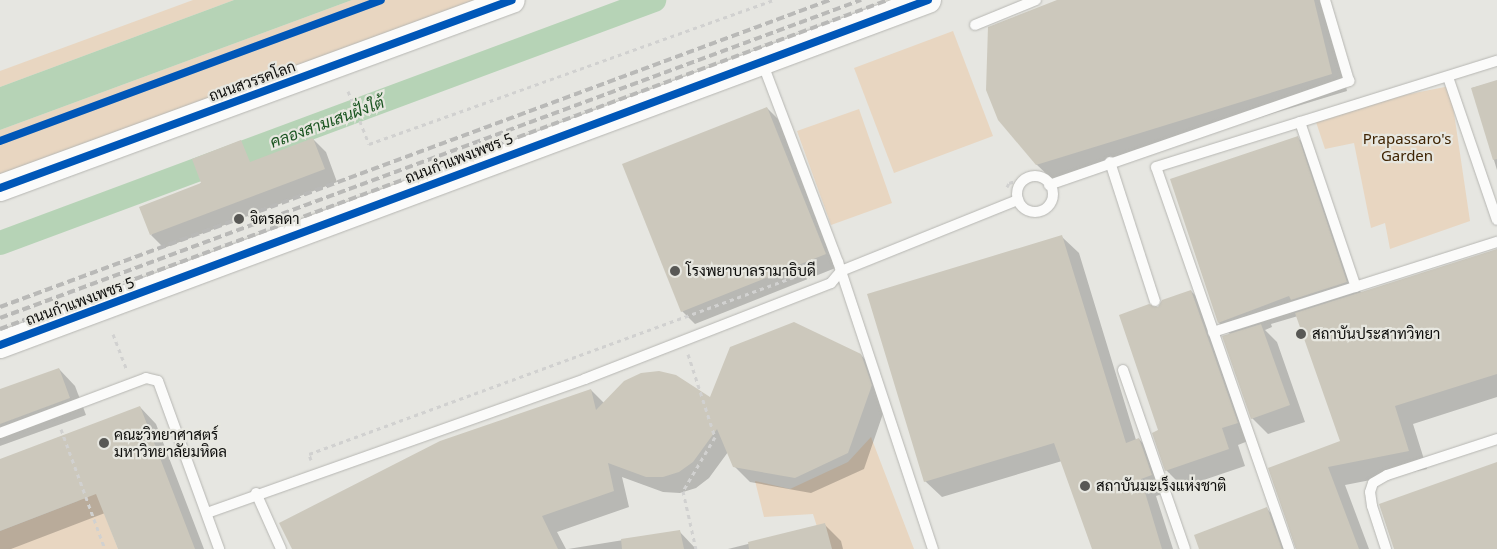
<!DOCTYPE html>
<meta charset="utf-8">
<style>
body{margin:0}
#map{position:relative;width:1497px;height:549px;overflow:hidden;background:#e6e6e1;font-family:"Noto Sans",Sarabun,sans-serif}
div>[style]{position:absolute}
.green>*{inset:0;background:#e8d6c1}
.water>*{inset:0;background:#b6d3b6}
.shadow>*{inset:0;background:#0003}
.canal>*{height:24px;margin:-12px;padding:0 12px;transform-origin:12px;border-radius:12px;background:#b6d3b6}
.building>*{inset:0;background:#ccc8bc}
.path>*{height:3px;margin-top:-1.5px;transform-origin:0;background:repeating-linear-gradient(90deg,#d1d1d0 0 4px,transparent 0 8px)}
.roads{filter:drop-shadow(0 0 1px #b6b6b2) drop-shadow(0 0 1px #b6b6b2)}
.service>*{height:10px;margin:-5px;padding:0 5px;transform-origin:5px;border-radius:5px;background:#fbfbfa}
.service>.ring{margin:-5px;padding:0;box-sizing:content-box;background:none;border:10px solid #fbfbfa;border-radius:50%}
.tertiary>*{height:26px;margin:-13px;padding:0 13px;transform-origin:13px;border-radius:13px;background:#fbfbfa}
.rail>*{height:4px;margin-top:-2px;transform-origin:0;background:repeating-linear-gradient(90deg,#b9b9b7 0 8px,transparent 0 12px)}
.cycleway>*{height:8px;margin:-4px;padding:0 4px;transform-origin:4px;border-radius:4px;background:#0057b8}
.dots>*{width:14px;height:14px;translate:-50% -50%;box-sizing:border-box;border:2px solid #e7e7e0;border-radius:50%}
span{translate:-50% -50%;white-space:nowrap;text-align:center;line-height:1.15;-webkit-text-stroke:4.5px #e7e7e0;paint-order:stroke}
.street-label{font-size:15px;color:#0c0c0a}
.park-label{font-size:15px;color:#3f2403}
.poi-label{font-size:15px;color:#0c0c0a}
.left{translate:0 -50%;text-align:left}
.water-label{font-size:16px;color:#1b5521;font-style:italic}
</style>
<div id="map">
<div class="green">
<i style="clip-path:polygon(193px 0,234px 0,0 87px,0 71px)"></i>
<i style="clip-path:polygon(352px 0,475px 0,0 175px,0 130px)"></i>
<i style="clip-path:polygon(953px 31px,993px 136px,894px 173px,854px 68px)"></i>
<i style="clip-path:polygon(1450px 86px,1470px 221px,1390px 249px,1385px 223px,1371px 228px,1354px 143px,1325px 149px,1313px 113px)"></i>
<i style="clip-path:polygon(859px 109px,892px 203px,831px 225px,797px 131px)"></i>
<i style="clip-path:polygon(73px 432px,118px 549px,0 549px,0 531px,78px 501px,54px 439px)"></i>
<i style="clip-path:polygon(871px 437px,914px 549px,824px 549px,813px 514px,764px 517px,755px 481px,790px 489px,848px 462px)"></i>
</div>
<div class="water">
<i style="clip-path:polygon(234px 0,352px 0,0 130px,0 87px)"></i>
</div>
<div class="shadow">
<i style="clip-path:polygon(1061px 0,1326px 0,1347px 91px,1053px 180px,1036px 164px)"></i>
<i style="clip-path:polygon(1497px 81px,1497px 170px,1472px 88px)"></i>
<i style="clip-path:polygon(767px 108px,780px 121px,838px 267px,695px 324px,682px 311px)"></i>
<i style="clip-path:polygon(1297px 137px,1314px 154px,1361px 293px,1497px 250px,1497px 397px,1413px 424px,1427px 469px,1345px 485px,1369px 549px,1296px 549px,1270px 469px,1341px 442px,1298px 316px,1271px 324px,1272px 327px,1265px 330px,1277px 342px,1305px 422px,1268px 434px,1252px 418px,1231px 335px,1219px 323px)"></i>
<i style="clip-path:polygon(313px 139px,326px 152px,337px 182px,164px 248px,151px 235px,241px 141px,257px 161px)"></i>
<i style="clip-path:polygon(1062px 237px,1079px 253px,1136px 440px,1139px 439px,1155px 456px,1168px 492px,1156px 496px,1173px 549px,1093px 549px,1062px 461px,942px 497px,925px 481px)"></i>
<i style="clip-path:polygon(1191px 291px,1208px 308px,1253px 439px,1238px 445px,1245px 466px,1183px 487px,1166px 470px,1160px 431px,1158px 309px)"></i>
<i style="clip-path:polygon(861px 355px,877px 372px,887px 402px,864px 469px,811px 493px,750px 482px,734px 466px,728px 452px,709px 478px,696px 488px,680px 493px,663px 492px,622px 477px,629px 507px,557px 532px,566px 549px,294px 549px,591px 390px,604px 403px,711px 399px)"></i>
<i style="clip-path:polygon(59px 369px,75px 386px,86px 415px,0 446px,0 391px)"></i>
<i style="clip-path:polygon(140px 407px,156px 424px,204px 549px,119px 549px,105px 513px,11px 549px,0 549px,0 460px)"></i>
<i style="clip-path:polygon(1267px 509px,1285px 527px,1293px 549px,1201px 549px)"></i>
<i style="clip-path:polygon(825px 525px,841px 541px,843px 549px,728px 549px)"></i>
<i style="clip-path:polygon(679px 531px,696px 549px,568px 549px)"></i>
</div>
<div class="canal">
<i style="left:0;top:243px;width:698px;rotate:-20.38deg"></i>
</div>
<div class="building">
<i style="clip-path:polygon(1057px 0,1314px 0,1332px 74px,1036px 165px,998px 120px,986px 90px,988px 27px)"></i>
<i style="clip-path:polygon(1497px 80px,1497px 159px,1493px 160px,1471px 88px)"></i>
<i style="clip-path:polygon(767px 107px,826px 254px,681px 312px,622px 164px)"></i>
<i style="clip-path:polygon(1298px 136px,1347px 282px,1291px 300px,1289px 296px,1218px 323px,1170px 179px)"></i>
<i style="clip-path:polygon(313px 138px,325px 169px,150px 235px,139px 207px,201px 183px,192px 159px,241px 140px,250px 162px)"></i>
<i style="clip-path:polygon(1062px 235px,1126px 443px,1139px 438px,1152px 475px,1141px 479px,1162px 549px,1092px 549px,1054px 443px,924px 482px,867px 294px)"></i>
<i style="clip-path:polygon(1497px 249px,1497px 374px,1395px 406px,1409px 451px,1328px 467px,1359px 549px,1296px 549px,1268px 468px,1340px 441px,1295px 313px)"></i>
<i style="clip-path:polygon(1191px 290px,1238px 423px,1222px 428px,1229px 449px,1165px 471px,1152px 433px,1158px 430px,1119px 315px,1149px 304px,1158px 307px,1162px 300px)"></i>
<i style="clip-path:polygon(794px 322px,861px 354px,872px 385px,848px 453px,795px 478px,733px 467px,717px 429px,693px 462px,679px 472px,663px 477px,646px 477px,608px 463px,614px 491px,542px 516px,558px 549px,292px 549px,279px 523px,440px 441px,591px 389px,596px 410px,624px 381px,641px 373px,659px 371px,676px 375px,710px 397px,730px 347px)"></i>
<i style="clip-path:polygon(1261px 324px,1290px 405px,1251px 419px,1222px 336px)"></i>
<i style="clip-path:polygon(59px 368px,70px 398px,0 424px,0 389px)"></i>
<i style="clip-path:polygon(140px 406px,195px 549px,118px 549px,96px 494px,0 531px,0 459px)"></i>
<i style="clip-path:polygon(1497px 462px,1497px 549px,1394px 549px,1379px 504px)"></i>
<i style="clip-path:polygon(1267px 507px,1282px 549px,1199px 549px,1194px 535px)"></i>
<i style="clip-path:polygon(825px 523px,832px 549px,749px 549px,748px 542px)"></i>
<i style="clip-path:polygon(680px 530px,684px 549px,622px 549px,621px 539px)"></i>
</div>
<div class="path">
<i style="left:348px;top:91px;width:57px;rotate:68.4deg"></i>
<i style="left:369px;top:144px;width:429px;rotate:-19.6deg"></i>
<i style="left:1007px;top:187px;width:4px;rotate:-63deg"></i>
<i style="left:1009px;top:183px;width:29px;rotate:-18deg"></i>
<i style="left:113px;top:334px;width:39px;rotate:69deg"></i>
<i style="left:688px;top:354px;width:87px;rotate:72deg"></i>
<i style="left:715px;top:437px;width:63px;rotate:120.7deg"></i>
<i style="left:683px;top:491px;width:59px;rotate:77.4deg"></i>
<i style="left:61px;top:429px;width:128px;rotate:69.9deg"></i>
<i style="left:311px;top:460px;width:6px;rotate:-108deg"></i>
<i style="left:309px;top:454px;width:540px;rotate:-20.05deg"></i>
</div>
<div class="roads">
<div class="service">
<i style="left:975px;top:25px;width:66px;rotate:-22.3deg"></i>
<i style="left:762px;top:62px;width:214px;rotate:69.2deg"></i>
<i style="left:838px;top:262px;width:302px;rotate:71.7deg"></i>
<i style="left:1448px;top:77px;width:151px;rotate:71.1deg"></i>
<i style="left:1300px;top:122px;width:174px;rotate:71.3deg"></i>
<i style="left:1110px;top:162px;width:146px;rotate:72.1deg"></i>
<i class="ring" style="left:1017px;top:176px;width:26px;height:26px"></i>
<i style="left:1049px;top:185px;width:318px;rotate:-19.1deg"></i>
<i style="left:1349px;top:81px;width:84px;rotate:-106.5deg"></i>
<i style="left:1213px;top:332px;width:298px;rotate:-17.6deg"></i>
<i style="left:1123px;top:370px;width:189px;rotate:70.9deg"></i>
<i style="left:0;top:433px;width:156px;rotate:-20.6deg"></i>
<i style="left:146px;top:378px;width:12px;rotate:14deg"></i>
<i style="left:158px;top:381px;width:179px;rotate:70deg"></i>
<i style="left:256px;top:493px;width:61px;rotate:65.9deg"></i>
<i style="left:207px;top:513px;width:401px;rotate:-19.5deg"></i>
<i style="left:585px;top:379px;width:264px;rotate:-21.3deg"></i>
<i style="left:831px;top:283px;width:16px;rotate:-50deg"></i>
<i style="left:841px;top:271px;width:191px;rotate:-21.9deg"></i>
<i style="left:1289px;top:549px;width:404px;rotate:-109.2deg"></i>
<i style="left:1156px;top:167px;width:357px;rotate:-17.3deg"></i>
<i style="left:1386px;top:549px;width:45px;rotate:-108deg"></i>
<i style="left:1372px;top:506px;width:14px;rotate:-98deg"></i>
<i style="left:1370px;top:492px;width:9px;rotate:-72deg"></i>
<i style="left:1373px;top:483px;width:16px;rotate:-30deg"></i>
<i style="left:1387px;top:475px;width:116px;rotate:-18.1deg"></i>
</div>
<div class="tertiary">
<i style="left:0;top:188px;width:545px;rotate:-20.16deg"></i>
<i style="left:0;top:345px;width:990px;rotate:-20.39deg"></i>
</div>
</div>
<div class="rail">
<i style="left:0;top:307px;width:885px;rotate:-20.3deg"></i>
<i style="left:0;top:318px;width:918px;rotate:-20.27deg"></i>
<i style="left:0;top:329px;width:947px;rotate:-20.33deg"></i>
</div>
<div class="cycleway">
<i style="left:0;top:141px;width:406px;rotate:-20.3deg"></i>
<i style="left:0;top:188px;width:545px;rotate:-20.16deg"></i>
<i style="left:0;top:345px;width:990px;rotate:-20.39deg"></i>
</div>
<div class="dots">
<i style="left:239px;top:219px;background:#585855"></i>
<i style="left:675px;top:271px;background:#585855"></i>
<i style="left:1301px;top:334px;background:#585855"></i>
<i style="left:104px;top:443px;background:#585855"></i>
<i style="left:1085px;top:486px;background:#585855"></i>
</div>
<div class="street-label">
<span style="left:252px;top:81px;rotate:-20deg">ถนนสวรรคโลก</span>
<span style="left:459px;top:158px;rotate:-21deg">ถนนกำแพงเพชร 5</span>
<span style="left:80px;top:301px;rotate:-20deg">ถนนกำแพงเพชร 5</span>
</div>
<div class="park-label">
<span style="left:1407px;top:147px">Prapassaro's<br>Garden</span>
</div>
<div class="poi-label">
<span class="left" style="left:250px;top:219px">จิตรลดา</span>
<span class="left" style="left:686px;top:271px">โรงพยาบาลรามาธิบดี</span>
<span class="left" style="left:1312px;top:334px">สถาบันประสาทวิทยา</span>
<span class="left" style="left:114px;top:443px">คณะวิทยาศาสตร์<br>มหาวิทยาลัยมหิดล</span>
<span class="left" style="left:1096px;top:486px">สถาบันมะเร็งแห่งชาติ</span>
</div>
<div class="water-label">
<span style="left:327px;top:122px;rotate:-20deg">คลองสามเสนฝั่งใต้</span>
</div>
</div>
